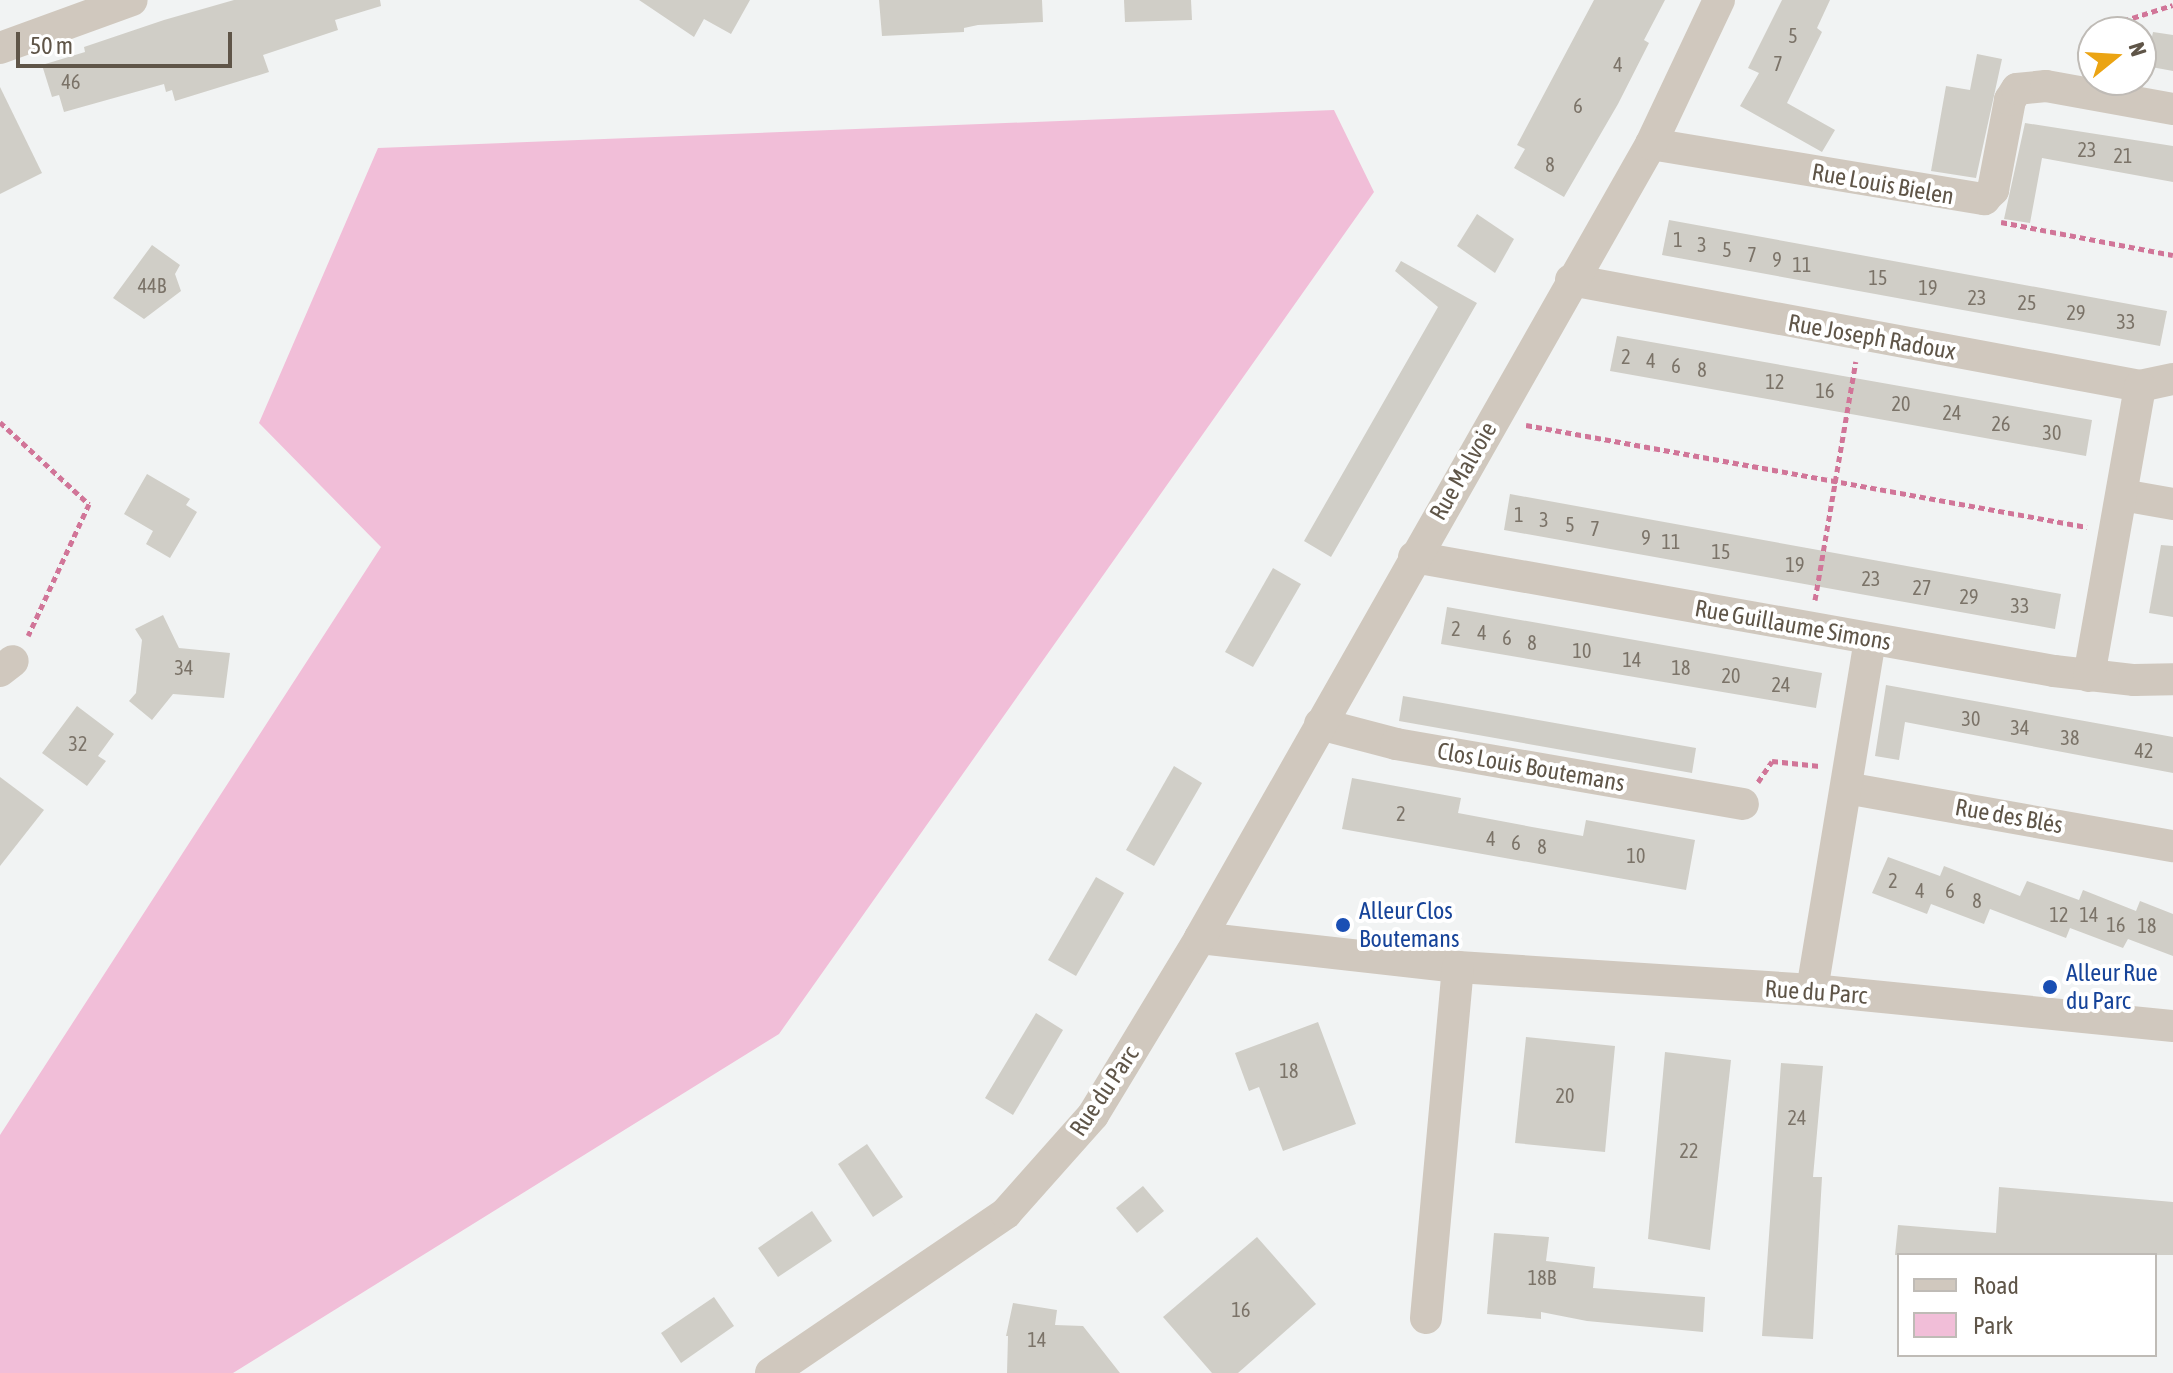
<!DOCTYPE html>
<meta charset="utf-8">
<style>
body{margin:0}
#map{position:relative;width:2173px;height:1373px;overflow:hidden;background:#f1f3f3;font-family:"Asap Condensed",sans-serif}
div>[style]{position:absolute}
.green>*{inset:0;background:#f1bed8}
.building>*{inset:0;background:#d0cec7}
.path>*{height:5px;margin-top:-2.5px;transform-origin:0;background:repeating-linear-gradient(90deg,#d17598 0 6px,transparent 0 10px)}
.minor>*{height:32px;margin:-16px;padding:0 16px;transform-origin:16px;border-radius:16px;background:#d0c8be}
.dots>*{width:22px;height:22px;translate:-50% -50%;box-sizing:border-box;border:4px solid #fff;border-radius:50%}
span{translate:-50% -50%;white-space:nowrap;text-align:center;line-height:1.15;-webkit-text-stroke:8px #fff;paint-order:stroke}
.number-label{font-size:20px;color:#7b7368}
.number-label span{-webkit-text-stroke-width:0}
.street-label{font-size:24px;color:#5f5548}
.transit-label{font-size:24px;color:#164399}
.left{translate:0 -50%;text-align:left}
.legend{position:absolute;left:1897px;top:1253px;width:260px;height:104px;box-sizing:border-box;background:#fff;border:2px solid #bfbbb6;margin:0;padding:10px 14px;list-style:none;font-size:24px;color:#5f5548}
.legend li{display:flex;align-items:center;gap:16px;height:40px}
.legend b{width:40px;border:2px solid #bfbbb6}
.north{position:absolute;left:2077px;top:16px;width:80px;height:80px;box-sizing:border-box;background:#fff;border:2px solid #bfbbb6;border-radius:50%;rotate:72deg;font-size:22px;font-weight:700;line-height:32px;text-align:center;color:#5f5548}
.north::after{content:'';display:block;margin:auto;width:28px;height:36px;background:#eba413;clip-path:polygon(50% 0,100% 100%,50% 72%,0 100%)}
.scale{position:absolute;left:16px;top:32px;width:216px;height:36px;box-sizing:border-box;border:4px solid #5f5548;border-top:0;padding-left:10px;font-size:24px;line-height:28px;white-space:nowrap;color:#5f5548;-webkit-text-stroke:6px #fff;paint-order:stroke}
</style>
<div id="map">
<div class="green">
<i style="clip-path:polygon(1334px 110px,1374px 192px,779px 1034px,233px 1373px,0 1373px,0 1135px,381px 547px,259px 423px,378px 148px)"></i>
</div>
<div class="building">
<i style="clip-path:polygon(234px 0,380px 0,381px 6px,335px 20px,338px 30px,263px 55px,269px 72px,175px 101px,172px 90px,166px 92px,164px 84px,64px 112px,59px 95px,52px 97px,42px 65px,85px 52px,84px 47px,164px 20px)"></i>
<i style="clip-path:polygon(639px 0,750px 0,731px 34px,704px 19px,694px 37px)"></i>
<i style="clip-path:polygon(879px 0,1042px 0,1043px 22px,978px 25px,964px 28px,964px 32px,882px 36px)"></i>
<i style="clip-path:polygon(1124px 0,1191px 0,1192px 20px,1125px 22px)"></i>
<i style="clip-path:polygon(1594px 0,1665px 0,1644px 40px,1649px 43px,1618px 104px,1564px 197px,1514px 168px,1525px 149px,1517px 145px)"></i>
<i style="clip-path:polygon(1782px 0,1830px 0,1817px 28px,1822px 32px,1787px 103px,1835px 130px,1822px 152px,1740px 106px,1759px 73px,1748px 68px)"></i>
<i style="clip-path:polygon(2153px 32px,2173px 35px,2173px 71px,2146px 66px)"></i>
<i style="clip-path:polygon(1977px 54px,2002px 59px,1976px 178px,1931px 171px,1946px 86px,1970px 90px)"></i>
<i style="clip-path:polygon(0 87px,42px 173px,0 194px)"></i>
<i style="clip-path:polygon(2025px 123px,2173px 146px,2173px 182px,2042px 158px,2030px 223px,2004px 219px)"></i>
<i style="clip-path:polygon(1477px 214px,1514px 239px,1495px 273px,1457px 246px)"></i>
<i style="clip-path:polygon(1669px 220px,2167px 311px,2160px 346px,1662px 255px)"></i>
<i style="clip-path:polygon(152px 245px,180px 265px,175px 274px,181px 291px,144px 319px,113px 298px)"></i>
<i style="clip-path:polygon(1401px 261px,1477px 303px,1331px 557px,1304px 541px,1438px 307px,1395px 271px)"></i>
<i style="clip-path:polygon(1617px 336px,2092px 420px,2086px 456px,1610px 371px)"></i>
<i style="clip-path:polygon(147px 474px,190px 499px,186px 505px,197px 512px,170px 558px,146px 544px,153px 531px,124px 514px)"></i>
<i style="clip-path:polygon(1510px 494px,2061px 594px,2055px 629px,1504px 530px)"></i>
<i style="clip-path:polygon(2161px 545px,2173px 546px,2173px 617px,2149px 613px)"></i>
<i style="clip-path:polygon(1273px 568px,1301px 584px,1253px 667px,1225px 652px)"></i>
<i style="clip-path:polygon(1447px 607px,1822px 673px,1816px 708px,1441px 644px)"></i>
<i style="clip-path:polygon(163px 615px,179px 648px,230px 653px,224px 698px,173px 694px,152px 720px,129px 701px,136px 693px,142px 640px,135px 629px)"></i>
<i style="clip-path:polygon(1886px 685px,2173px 737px,2173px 773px,1905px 722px,1899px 760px,1875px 756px)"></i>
<i style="clip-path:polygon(1403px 696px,1696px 748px,1692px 773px,1399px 721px)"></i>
<i style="clip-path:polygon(77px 706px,114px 734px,98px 756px,106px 761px,87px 786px,42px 753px)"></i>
<i style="clip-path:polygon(1174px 766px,1202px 783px,1154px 866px,1126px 850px)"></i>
<i style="clip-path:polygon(0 777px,44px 810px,0 866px)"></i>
<i style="clip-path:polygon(1352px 778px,1461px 798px,1458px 813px,1532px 827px,1583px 836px,1586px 820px,1695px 840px,1686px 890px,1342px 829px)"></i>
<i style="clip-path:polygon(1888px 857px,1940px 876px,1944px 866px,2020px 896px,2027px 881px,2079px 900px,2083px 890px,2136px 911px,2140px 901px,2173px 914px,2173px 956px,2128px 939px,2123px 948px,2070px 928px,2066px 938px,1990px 909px,1984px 924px,1931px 904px,1927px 914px,1872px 893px)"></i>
<i style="clip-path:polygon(1096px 877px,1124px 893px,1076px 976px,1048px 960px)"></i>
<i style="clip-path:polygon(1036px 1013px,1063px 1030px,1013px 1115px,985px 1098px)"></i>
<i style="clip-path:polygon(1318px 1022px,1356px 1124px,1283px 1151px,1259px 1087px,1249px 1091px,1235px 1053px)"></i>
<i style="clip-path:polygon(1526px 1037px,1615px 1046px,1605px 1152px,1515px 1143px)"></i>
<i style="clip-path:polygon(1665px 1052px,1731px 1060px,1710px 1250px,1648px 1239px)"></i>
<i style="clip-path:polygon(1781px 1063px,1823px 1066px,1813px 1177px,1822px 1177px,1813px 1339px,1762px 1336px)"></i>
<i style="clip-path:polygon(867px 1144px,903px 1197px,873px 1217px,838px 1164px)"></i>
<i style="clip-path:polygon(1143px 1186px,1164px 1211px,1137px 1233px,1116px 1208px)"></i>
<i style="clip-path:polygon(1999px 1187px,2173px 1202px,2173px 1255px,1895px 1255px,1898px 1225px,1996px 1233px)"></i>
<i style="clip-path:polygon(812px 1211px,832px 1241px,778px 1277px,758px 1248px)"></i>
<i style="clip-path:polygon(1494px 1233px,1549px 1237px,1546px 1261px,1595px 1267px,1593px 1288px,1705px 1297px,1703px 1332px,1587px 1321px,1541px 1312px,1541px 1319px,1487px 1314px)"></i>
<i style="clip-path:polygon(1257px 1237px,1316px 1304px,1238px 1373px,1212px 1373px,1163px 1317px)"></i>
<i style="clip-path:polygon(714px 1297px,734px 1326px,681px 1363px,661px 1333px)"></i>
<i style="clip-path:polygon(1013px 1303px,1057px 1310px,1055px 1325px,1083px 1326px,1120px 1373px,1007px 1373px,1008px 1336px,1006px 1336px)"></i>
</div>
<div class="path">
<i style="left:2104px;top:32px;width:5px;rotate:-90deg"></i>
<i style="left:2104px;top:27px;width:72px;rotate:-17.7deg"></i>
<i style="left:2001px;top:222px;width:175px;rotate:10.9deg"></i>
<i style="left:0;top:422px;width:121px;rotate:42.7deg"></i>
<i style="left:89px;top:504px;width:145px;rotate:114.8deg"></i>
<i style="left:1526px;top:425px;width:570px;rotate:10.3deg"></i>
<i style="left:1815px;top:600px;width:242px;rotate:-80.3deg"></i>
<i style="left:1758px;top:782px;width:25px;rotate:-56deg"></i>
<i style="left:1772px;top:761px;width:48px;rotate:5.9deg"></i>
</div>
<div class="minor">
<i style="left:0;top:48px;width:140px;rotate:-20deg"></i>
<i style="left:1651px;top:144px;width:338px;rotate:9.4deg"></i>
<i style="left:1984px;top:199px;width:13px;rotate:-45deg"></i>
<i style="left:1993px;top:190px;width:92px;rotate:-79.3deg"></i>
<i style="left:2010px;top:100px;width:13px;rotate:-58deg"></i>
<i style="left:2017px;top:89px;width:29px;rotate:-6deg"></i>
<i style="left:2046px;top:86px;width:129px;rotate:10.3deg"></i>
<i style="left:1571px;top:280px;width:579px;rotate:10.55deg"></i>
<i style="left:2140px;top:386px;width:34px;rotate:-12deg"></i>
<i style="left:2122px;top:495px;width:52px;rotate:10deg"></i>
<i style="left:1414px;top:557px;width:650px;rotate:10.1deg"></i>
<i style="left:2054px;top:671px;width:81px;rotate:6.4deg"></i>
<i style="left:2134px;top:680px;width:39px;rotate:-1deg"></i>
<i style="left:0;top:671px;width:16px;rotate:-38deg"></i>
<i style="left:2089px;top:676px;width:294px;rotate:-80deg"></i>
<i style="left:1320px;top:724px;width:79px;rotate:14.7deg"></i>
<i style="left:1396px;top:744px;width:352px;rotate:9.8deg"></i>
<i style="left:1846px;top:788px;width:332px;rotate:10.1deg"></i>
<i style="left:1200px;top:938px;width:260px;rotate:6.4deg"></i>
<i style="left:1458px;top:967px;width:355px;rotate:3.7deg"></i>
<i style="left:1812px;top:990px;width:363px;rotate:5.7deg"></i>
<i style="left:1812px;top:990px;width:356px;rotate:-80.6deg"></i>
<i style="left:1426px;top:1318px;width:352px;rotate:-84.8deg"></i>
<i style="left:771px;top:1373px;width:284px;rotate:-34.2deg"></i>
<i style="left:1006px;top:1213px;width:131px;rotate:-48.4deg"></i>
<i style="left:1093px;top:1115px;width:207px;rotate:-58.8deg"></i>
<i style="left:1200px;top:938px;width:913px;rotate:-60.4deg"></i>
<i style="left:1651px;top:144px;width:159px;rotate:-64.7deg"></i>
</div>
<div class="dots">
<i style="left:1343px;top:925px;background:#1a4fb4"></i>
<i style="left:2050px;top:987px;background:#1a4fb4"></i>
</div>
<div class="number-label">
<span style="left:1793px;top:35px">5</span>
<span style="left:1778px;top:63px">7</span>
<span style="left:1618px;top:64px">4</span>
<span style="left:71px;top:81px">46</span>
<span style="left:1578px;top:105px">6</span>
<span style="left:2087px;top:149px">23</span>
<span style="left:2123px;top:155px">21</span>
<span style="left:1550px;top:164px">8</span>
<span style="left:1678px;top:239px">1</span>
<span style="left:1702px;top:244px">3</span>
<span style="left:1727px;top:249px">5</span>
<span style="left:1752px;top:254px">7</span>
<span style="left:1777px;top:259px">9</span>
<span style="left:1802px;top:264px">11</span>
<span style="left:1878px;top:277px">15</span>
<span style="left:152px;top:285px">44B</span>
<span style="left:1928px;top:287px">19</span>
<span style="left:1977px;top:297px">23</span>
<span style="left:2027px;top:302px">25</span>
<span style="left:2076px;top:312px">29</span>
<span style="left:2126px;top:321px">33</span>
<span style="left:1626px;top:356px">2</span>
<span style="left:1651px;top:360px">4</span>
<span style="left:1676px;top:365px">6</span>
<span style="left:1702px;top:369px">8</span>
<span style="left:1775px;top:381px">12</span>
<span style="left:1825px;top:390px">16</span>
<span style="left:1901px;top:403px">20</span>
<span style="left:1952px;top:412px">24</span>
<span style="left:2001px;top:423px">26</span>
<span style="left:2052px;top:432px">30</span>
<span style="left:1519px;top:514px">1</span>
<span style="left:1544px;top:519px">3</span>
<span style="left:1570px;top:524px">5</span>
<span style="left:1595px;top:528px">7</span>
<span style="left:1646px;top:537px">9</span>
<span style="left:1671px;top:541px">11</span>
<span style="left:1721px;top:551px">15</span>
<span style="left:1795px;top:564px">19</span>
<span style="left:1871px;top:578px">23</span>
<span style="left:1922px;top:587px">27</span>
<span style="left:1969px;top:596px">29</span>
<span style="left:2020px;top:605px">33</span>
<span style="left:1456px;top:628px">2</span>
<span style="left:1482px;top:632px">4</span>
<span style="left:1507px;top:637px">6</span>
<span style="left:1532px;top:642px">8</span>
<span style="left:1582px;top:650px">10</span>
<span style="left:1632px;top:659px">14</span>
<span style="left:184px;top:667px">34</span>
<span style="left:1681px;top:667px">18</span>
<span style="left:1731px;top:675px">20</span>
<span style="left:1781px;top:684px">24</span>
<span style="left:1971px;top:718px">30</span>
<span style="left:2020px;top:727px">34</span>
<span style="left:2070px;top:737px">38</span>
<span style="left:78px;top:743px">32</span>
<span style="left:2144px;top:750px">42</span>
<span style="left:1401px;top:813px">2</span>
<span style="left:1491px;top:838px">4</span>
<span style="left:1516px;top:842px">6</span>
<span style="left:1542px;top:846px">8</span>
<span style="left:1636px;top:855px">10</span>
<span style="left:1893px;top:880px">2</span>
<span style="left:1920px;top:890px">4</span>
<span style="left:1950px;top:890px">6</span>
<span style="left:1977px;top:900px">8</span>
<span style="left:2059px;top:914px">12</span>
<span style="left:2089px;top:914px">14</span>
<span style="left:2116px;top:924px">16</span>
<span style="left:2147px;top:925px">18</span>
<span style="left:1289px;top:1070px">18</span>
<span style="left:1565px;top:1095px">20</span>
<span style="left:1797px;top:1117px">24</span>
<span style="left:1689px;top:1150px">22</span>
<span style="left:1542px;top:1277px">18B</span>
<span style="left:1241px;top:1309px">16</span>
<span style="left:1037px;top:1339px">14</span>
</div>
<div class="street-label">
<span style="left:1883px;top:184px;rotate:10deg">Rue Louis Bielen</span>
<span style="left:1872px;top:337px;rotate:10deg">Rue Joseph Radoux</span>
<span style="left:1463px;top:471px;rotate:-60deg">Rue Malvoie</span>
<span style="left:1793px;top:625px;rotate:10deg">Rue Guillaume Simons</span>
<span style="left:1531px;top:767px;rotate:10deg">Clos Louis Boutemans</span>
<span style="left:2009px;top:816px;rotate:10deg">Rue des Blés</span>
<span style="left:1816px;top:992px;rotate:4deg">Rue du Parc</span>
<span style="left:1104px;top:1091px;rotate:-56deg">Rue du Parc</span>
</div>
<div class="transit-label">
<span class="left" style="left:1359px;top:925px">Alleur Clos<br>Boutemans</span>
<span class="left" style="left:2066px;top:987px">Alleur Rue<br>du Parc</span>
</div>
<ul class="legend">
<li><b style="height:10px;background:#d0c8be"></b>Road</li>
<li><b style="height:22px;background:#f1bed8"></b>Park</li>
</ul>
<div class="north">N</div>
<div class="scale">50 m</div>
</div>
